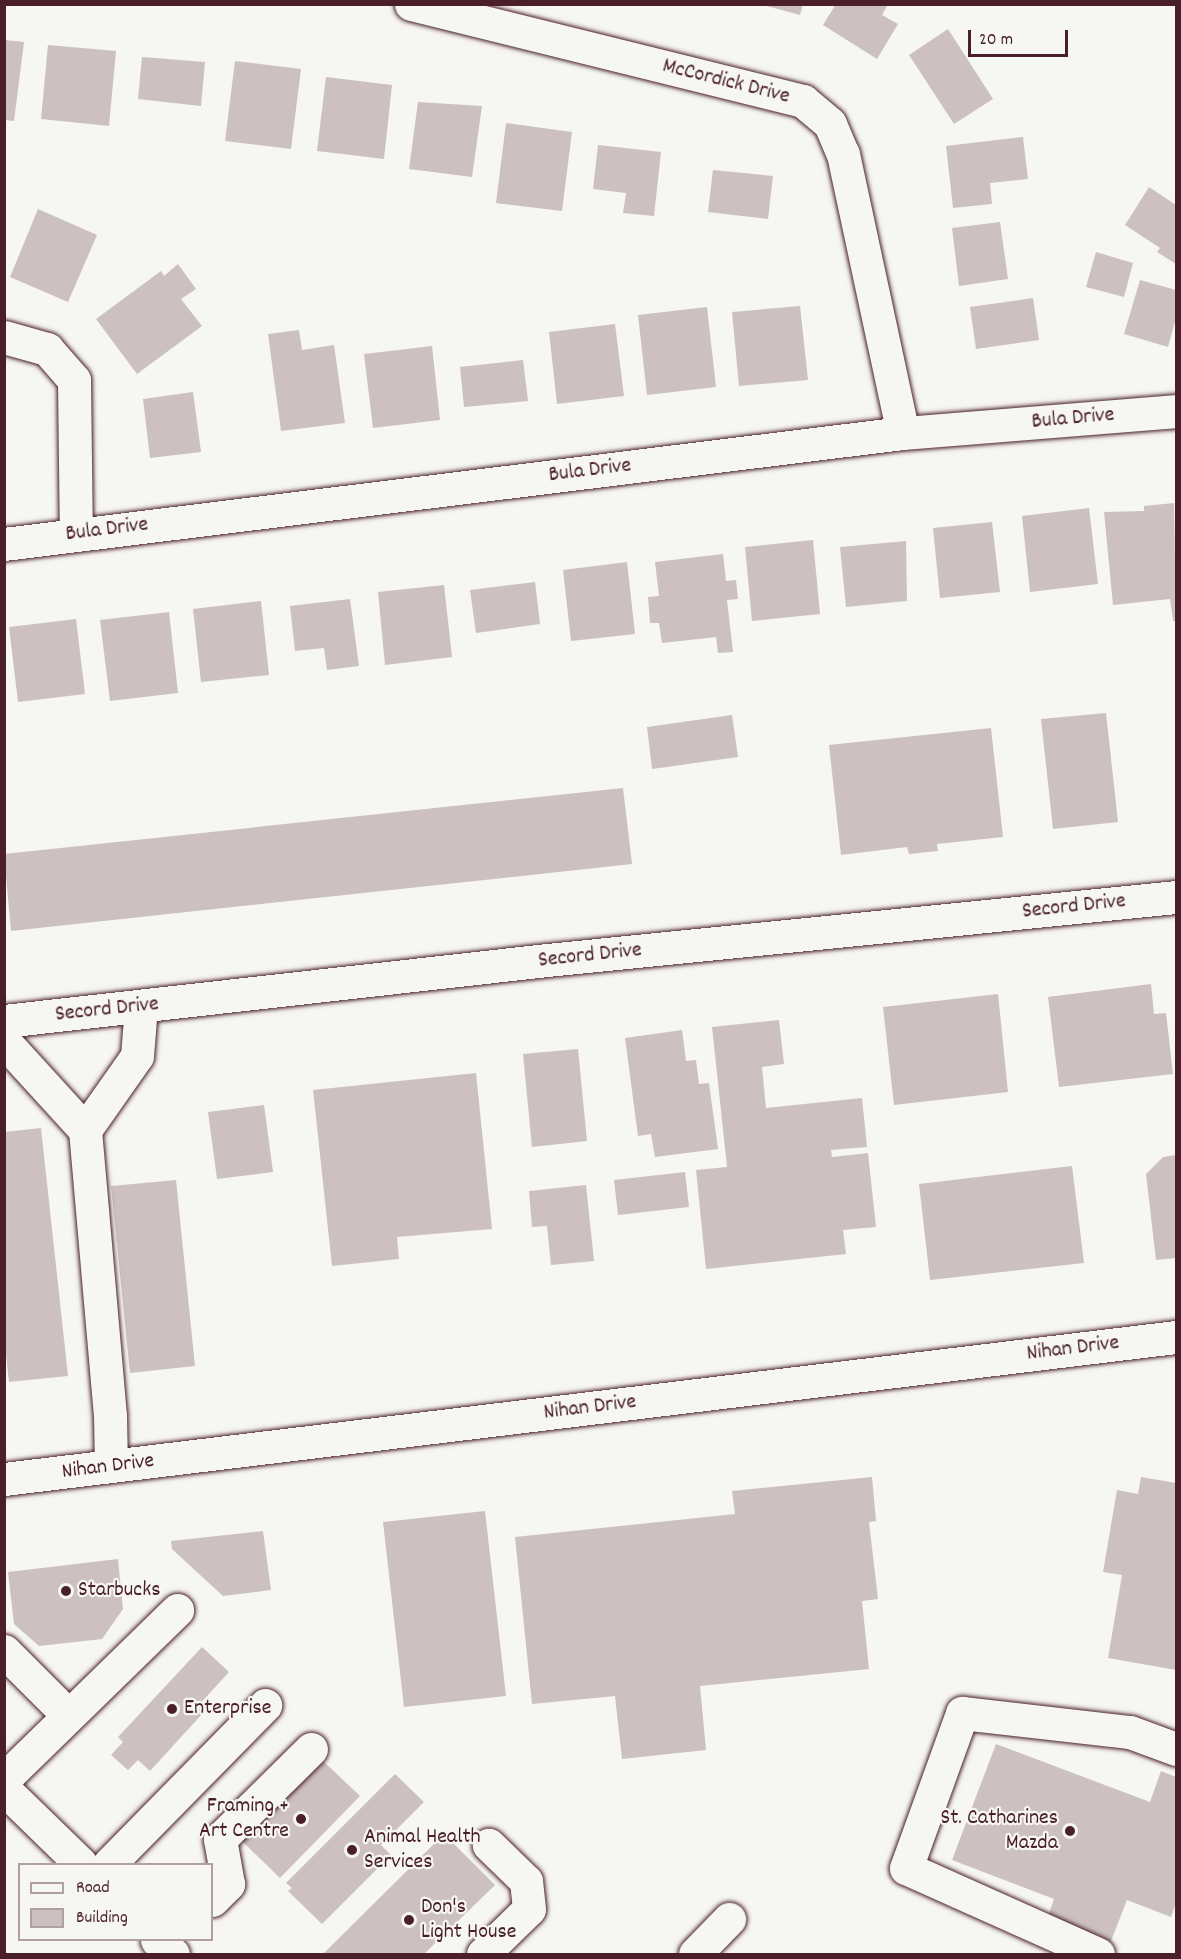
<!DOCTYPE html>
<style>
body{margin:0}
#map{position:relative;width:1181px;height:1959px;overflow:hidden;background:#f6f6f2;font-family:Dekko,sans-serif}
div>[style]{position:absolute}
.building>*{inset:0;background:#ccc1c0}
.roads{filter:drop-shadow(0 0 2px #4a1f2b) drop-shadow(0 0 2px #4a1f2b)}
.minor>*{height:33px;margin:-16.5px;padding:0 16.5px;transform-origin:16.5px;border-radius:16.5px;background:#f6f6f2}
.major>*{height:33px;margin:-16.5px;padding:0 16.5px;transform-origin:16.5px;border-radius:16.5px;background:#f6f6f2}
.dots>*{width:16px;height:16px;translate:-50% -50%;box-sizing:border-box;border:3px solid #f6f6f2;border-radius:50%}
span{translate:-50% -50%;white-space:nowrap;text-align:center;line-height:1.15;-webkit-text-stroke:4.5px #f6f6f2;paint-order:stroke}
.street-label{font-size:22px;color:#4a1f2b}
.poi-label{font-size:22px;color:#4a1f2b}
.left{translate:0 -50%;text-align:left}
.right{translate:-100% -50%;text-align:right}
.frame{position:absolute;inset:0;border:6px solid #4a1f2b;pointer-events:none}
.legend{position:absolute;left:18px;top:1863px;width:195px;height:78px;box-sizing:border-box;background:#f6f6f2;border:2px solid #b1a0a2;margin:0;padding:8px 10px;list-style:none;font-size:18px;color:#4a1f2b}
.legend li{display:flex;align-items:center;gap:12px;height:30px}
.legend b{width:30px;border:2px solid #b1a0a2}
.scale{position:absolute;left:968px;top:30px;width:100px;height:27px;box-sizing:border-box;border:3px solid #4a1f2b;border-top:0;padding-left:8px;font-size:18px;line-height:21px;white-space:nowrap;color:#4a1f2b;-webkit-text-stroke:4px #f6f6f2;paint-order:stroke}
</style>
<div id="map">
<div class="building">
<i style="clip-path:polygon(759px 4px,803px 4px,800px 15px)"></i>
<i style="clip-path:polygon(836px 4px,888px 4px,882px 15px,898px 24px,877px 59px,823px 25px)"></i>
<i style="clip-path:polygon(948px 29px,993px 99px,954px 124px,909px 55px)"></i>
<i style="clip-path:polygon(5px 40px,24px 42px,14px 121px,5px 120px)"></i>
<i style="clip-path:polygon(48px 45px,116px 51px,109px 126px,41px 119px)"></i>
<i style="clip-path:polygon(142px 57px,205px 62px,201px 106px,138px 99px)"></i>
<i style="clip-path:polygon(235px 61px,301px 69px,291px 149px,225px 141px)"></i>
<i style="clip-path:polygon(326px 77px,392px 85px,384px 159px,317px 151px)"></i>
<i style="clip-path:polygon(418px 102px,482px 106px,472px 177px,409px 169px)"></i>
<i style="clip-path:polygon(506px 123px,572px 132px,562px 211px,496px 203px)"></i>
<i style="clip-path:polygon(1023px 137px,1028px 179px,990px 183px,992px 204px,953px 208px,946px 146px)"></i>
<i style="clip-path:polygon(598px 145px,661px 152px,654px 216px,623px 213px,626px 193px,593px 189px)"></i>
<i style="clip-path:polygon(713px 170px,773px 176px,768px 219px,708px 212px)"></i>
<i style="clip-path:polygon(1149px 187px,1176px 205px,1176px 264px,1157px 252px,1160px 248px,1125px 225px)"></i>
<i style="clip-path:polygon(38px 209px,97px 235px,68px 302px,10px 277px)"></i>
<i style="clip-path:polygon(1000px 222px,1008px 279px,959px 286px,952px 228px)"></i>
<i style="clip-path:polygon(1096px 252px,1133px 263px,1124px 297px,1086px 287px)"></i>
<i style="clip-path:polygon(178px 264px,196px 289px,181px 299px,202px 326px,137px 374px,96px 319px,161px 271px,164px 276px)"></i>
<i style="clip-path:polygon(1140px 280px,1176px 290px,1176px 318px,1168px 347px,1124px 334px)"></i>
<i style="clip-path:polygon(1033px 298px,1039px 340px,976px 349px,970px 307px)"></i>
<i style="clip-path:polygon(800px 306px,808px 380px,739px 386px,732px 312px)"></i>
<i style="clip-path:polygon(707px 307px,716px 387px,647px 395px,638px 315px)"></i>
<i style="clip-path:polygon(615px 324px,624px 396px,557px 404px,549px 332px)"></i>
<i style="clip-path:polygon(299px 330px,302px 350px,334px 345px,345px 423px,281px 431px,268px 334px)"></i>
<i style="clip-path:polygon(432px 346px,440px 420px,373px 428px,364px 354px)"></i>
<i style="clip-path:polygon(523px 360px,528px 401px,464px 407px,460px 367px)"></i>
<i style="clip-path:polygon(193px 392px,201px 452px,150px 458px,143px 399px)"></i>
<i style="clip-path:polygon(1174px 503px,1176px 621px,1173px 621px,1170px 599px,1113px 605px,1104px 512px,1144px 511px,1144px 506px)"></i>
<i style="clip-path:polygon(1089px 508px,1098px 584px,1030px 592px,1022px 516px)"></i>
<i style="clip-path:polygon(992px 522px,1000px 592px,940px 598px,933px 528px)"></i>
<i style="clip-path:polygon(813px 540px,820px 614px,752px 621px,745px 547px)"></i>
<i style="clip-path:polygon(906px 541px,907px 601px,846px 607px,840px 547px)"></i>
<i style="clip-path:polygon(723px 554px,726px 581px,736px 580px,738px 599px,727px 600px,733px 652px,718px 653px,716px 637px,662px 643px,659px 623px,650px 623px,648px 597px,659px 596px,655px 562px)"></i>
<i style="clip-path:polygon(627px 562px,635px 634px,571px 641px,563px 570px)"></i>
<i style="clip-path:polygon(535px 582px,540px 624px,476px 633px,470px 590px)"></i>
<i style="clip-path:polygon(444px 585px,452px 657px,385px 665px,378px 592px)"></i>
<i style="clip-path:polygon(350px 599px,359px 666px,327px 670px,324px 648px,295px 651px,290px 606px)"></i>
<i style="clip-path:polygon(261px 601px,269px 675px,201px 682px,193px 609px)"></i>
<i style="clip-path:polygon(169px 612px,178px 693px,110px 701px,100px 620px)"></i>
<i style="clip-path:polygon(76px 619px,85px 694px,18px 702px,9px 627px)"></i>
<i style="clip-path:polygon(1106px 713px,1118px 822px,1053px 829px,1041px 719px)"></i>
<i style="clip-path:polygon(732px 715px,738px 757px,652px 769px,647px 727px)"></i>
<i style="clip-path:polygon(991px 728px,1003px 837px,937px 844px,938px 851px,909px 854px,907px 847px,841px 855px,829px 745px)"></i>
<i style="clip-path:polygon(623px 788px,632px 864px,11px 931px,4px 854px)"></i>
<i style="clip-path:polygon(1151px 984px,1154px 1014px,1166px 1013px,1173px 1074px,1059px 1087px,1048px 997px)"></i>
<i style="clip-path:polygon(998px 994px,1008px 1092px,894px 1105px,883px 1007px)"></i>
<i style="clip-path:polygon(779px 1020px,784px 1064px,762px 1067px,766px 1108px,862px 1098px,867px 1147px,831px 1150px,832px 1157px,868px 1153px,876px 1227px,843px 1230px,846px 1254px,706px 1269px,696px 1170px,727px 1167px,712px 1027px)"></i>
<i style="clip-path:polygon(682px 1030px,686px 1061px,696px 1060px,699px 1084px,709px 1083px,718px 1149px,655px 1157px,651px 1134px,638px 1136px,625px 1038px)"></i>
<i style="clip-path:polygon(578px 1049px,587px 1141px,532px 1147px,523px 1054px)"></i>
<i style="clip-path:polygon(476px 1073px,492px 1229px,397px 1237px,399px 1259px,332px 1266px,313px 1090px)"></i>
<i style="clip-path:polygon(264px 1105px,273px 1172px,217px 1179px,208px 1112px)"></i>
<i style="clip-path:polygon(41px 1128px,68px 1376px,9px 1382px,4px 1336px,4px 1132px)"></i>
<i style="clip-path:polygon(1176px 1155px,1176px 1258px,1156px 1260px,1146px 1174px,1163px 1157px)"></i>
<i style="clip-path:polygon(1072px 1166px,1084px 1263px,930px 1280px,919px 1184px)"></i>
<i style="clip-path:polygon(685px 1172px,689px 1207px,618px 1215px,614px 1180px)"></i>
<i style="clip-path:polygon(176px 1180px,195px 1366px,130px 1373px,111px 1186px)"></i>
<i style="clip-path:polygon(586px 1185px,594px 1261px,551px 1265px,547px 1226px,532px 1227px,529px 1191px)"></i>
<i style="clip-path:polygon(872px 1477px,876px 1521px,869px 1522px,878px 1599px,862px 1601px,869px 1669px,700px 1686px,706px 1750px,622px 1759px,615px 1696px,532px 1704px,515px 1537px,735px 1514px,732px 1491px)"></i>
<i style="clip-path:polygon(1141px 1477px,1176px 1483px,1176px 1670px,1108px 1658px,1122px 1575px,1103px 1572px,1117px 1490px,1138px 1494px)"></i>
<i style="clip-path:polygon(485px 1511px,506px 1696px,404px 1707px,383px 1522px)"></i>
<i style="clip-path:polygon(263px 1531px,271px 1590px,223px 1596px,172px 1549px,171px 1541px)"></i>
<i style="clip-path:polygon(118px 1559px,123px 1609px,102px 1639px,39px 1646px,14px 1624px,8px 1572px)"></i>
<i style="clip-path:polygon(202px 1647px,229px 1672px,198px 1706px,204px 1712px,150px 1771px,138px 1760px,128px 1770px,111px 1755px,123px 1742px,118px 1737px)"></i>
<i style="clip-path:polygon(996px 1744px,1150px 1802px,1161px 1771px,1176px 1777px,1176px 1903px,1171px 1917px,1127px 1900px,1109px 1946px,1046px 1922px,1054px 1899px,952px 1860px)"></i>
<i style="clip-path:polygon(322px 1760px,360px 1796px,280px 1878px,242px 1841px)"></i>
<i style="clip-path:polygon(395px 1774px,424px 1802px,381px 1845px,391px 1855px,322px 1924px,288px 1891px,292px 1888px,286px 1883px)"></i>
<i style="clip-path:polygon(444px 1834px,495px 1885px,424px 1954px,323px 1954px)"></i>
</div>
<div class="roads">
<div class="minor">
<i style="left:411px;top:4px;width:404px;rotate:13.9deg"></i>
<i style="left:803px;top:101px;width:35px;rotate:40deg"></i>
<i style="left:830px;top:124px;width:33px;rotate:67deg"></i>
<i style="left:843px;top:154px;width:285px;rotate:77.9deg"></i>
<i style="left:4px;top:337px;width:45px;rotate:15.6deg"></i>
<i style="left:47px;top:349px;width:41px;rotate:48.9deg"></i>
<i style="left:74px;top:380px;width:154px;rotate:89.3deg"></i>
<i style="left:4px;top:544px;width:906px;rotate:-7.04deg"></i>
<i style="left:903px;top:433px;width:274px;rotate:-4.6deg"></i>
<i style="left:4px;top:1021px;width:546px;rotate:-6.41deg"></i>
<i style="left:547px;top:960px;width:632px;rotate:-5.72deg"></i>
<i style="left:4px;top:1041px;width:120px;rotate:47.7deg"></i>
<i style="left:85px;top:1130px;width:286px;rotate:85deg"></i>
<i style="left:110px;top:1415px;width:51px;rotate:88.9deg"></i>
<i style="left:85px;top:1130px;width:90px;rotate:-54.9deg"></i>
<i style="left:137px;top:1056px;width:50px;rotate:-85.4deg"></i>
<i style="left:4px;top:1479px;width:1181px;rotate:-6.91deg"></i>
<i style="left:4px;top:1651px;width:91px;rotate:45deg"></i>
<i style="left:4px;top:1779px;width:242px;rotate:-44.3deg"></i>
<i style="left:109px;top:1864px;width:223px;rotate:-45.5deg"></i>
<i style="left:212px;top:1900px;width:23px;rotate:-45deg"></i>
<i style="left:228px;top:1884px;width:46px;rotate:-100.1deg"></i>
<i style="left:220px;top:1839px;width:128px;rotate:-44.7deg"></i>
<i style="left:483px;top:1954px;width:64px;rotate:-44.4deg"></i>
<i style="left:529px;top:1909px;width:28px;rotate:-96deg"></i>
<i style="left:526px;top:1881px;width:52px;rotate:-135.8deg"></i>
<i style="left:695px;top:1954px;width:49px;rotate:-45.8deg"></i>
<i style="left:1098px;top:1954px;width:210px;rotate:-155.9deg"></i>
<i style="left:906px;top:1868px;width:165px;rotate:-70.1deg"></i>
<i style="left:962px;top:1713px;width:169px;rotate:6.5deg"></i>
<i style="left:1130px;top:1732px;width:49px;rotate:20.3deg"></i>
</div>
<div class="major">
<i style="left:4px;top:1789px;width:107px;rotate:44.2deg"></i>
<i style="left:157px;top:1940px;width:21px;rotate:41deg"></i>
</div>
</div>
<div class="dots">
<i style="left:66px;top:1591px;background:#4a1f2b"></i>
<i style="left:172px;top:1709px;background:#4a1f2b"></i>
<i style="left:301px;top:1819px;background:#4a1f2b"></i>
<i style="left:1070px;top:1831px;background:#4a1f2b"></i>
<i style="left:352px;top:1850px;background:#4a1f2b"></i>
<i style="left:409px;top:1920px;background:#4a1f2b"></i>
</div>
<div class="street-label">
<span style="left:726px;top:82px;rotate:14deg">McCordick Drive</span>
<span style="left:1073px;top:419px;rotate:-5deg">Bula Drive</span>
<span style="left:590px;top:471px;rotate:-7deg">Bula Drive</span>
<span style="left:107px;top:530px;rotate:-7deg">Bula Drive</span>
<span style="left:1074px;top:907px;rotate:-6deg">Secord Drive</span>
<span style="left:590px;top:956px;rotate:-6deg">Secord Drive</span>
<span style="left:107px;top:1010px;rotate:-6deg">Secord Drive</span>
<span style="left:1073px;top:1349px;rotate:-7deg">Nihan Drive</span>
<span style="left:590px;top:1408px;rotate:-7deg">Nihan Drive</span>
<span style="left:108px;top:1467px;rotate:-7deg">Nihan Drive</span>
</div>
<div class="poi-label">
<span class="left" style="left:78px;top:1591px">Starbucks</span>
<span class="left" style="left:184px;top:1709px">Enterprise</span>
<span class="right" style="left:289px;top:1819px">Framing +<br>Art Centre</span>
<span class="right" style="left:1058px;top:1831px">St. Catharines<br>Mazda</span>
<span class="left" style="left:364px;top:1850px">Animal Health<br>Services</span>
<span class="left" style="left:421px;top:1920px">Don's<br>Light House</span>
</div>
<div class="frame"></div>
<ul class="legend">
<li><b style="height:8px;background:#f6f6f2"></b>Road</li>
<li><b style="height:16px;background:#ccc1c0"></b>Building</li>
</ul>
<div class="scale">20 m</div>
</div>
